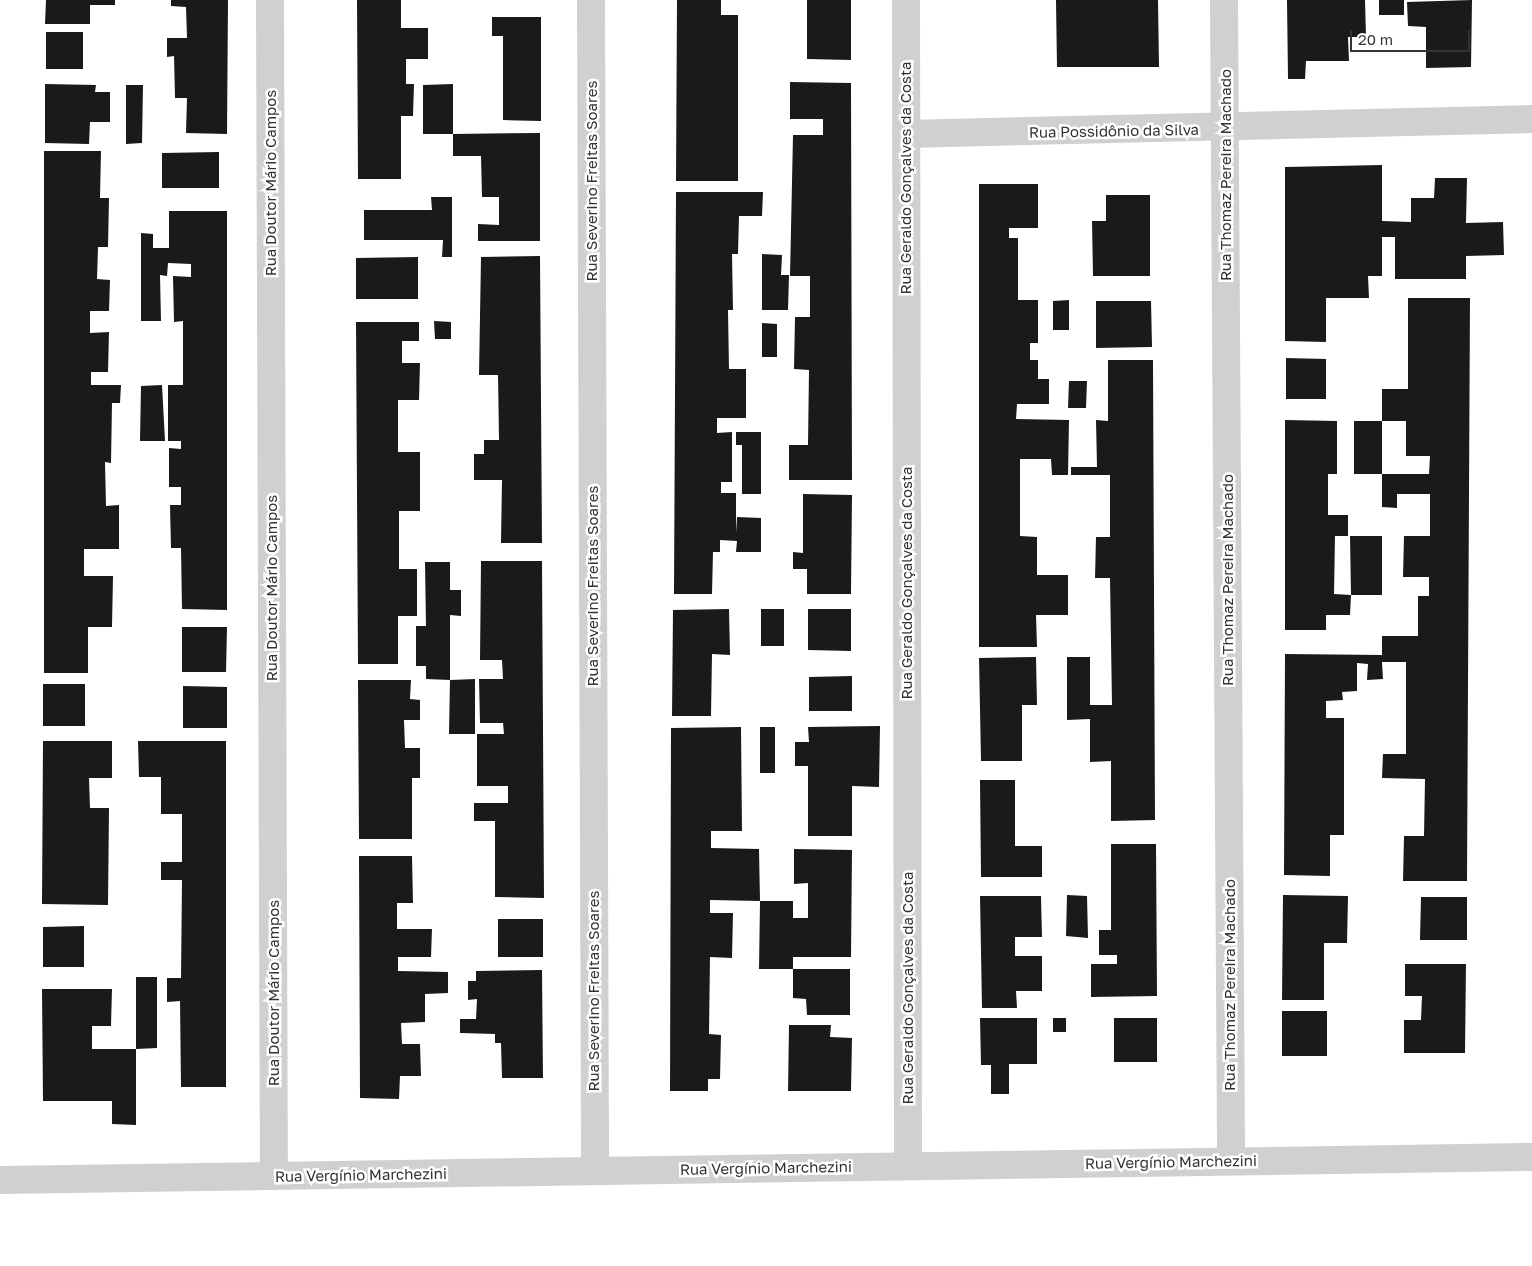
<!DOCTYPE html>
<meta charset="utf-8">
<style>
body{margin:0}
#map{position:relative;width:1532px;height:1266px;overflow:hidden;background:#fff;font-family:"Golos Text",sans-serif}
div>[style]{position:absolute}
.building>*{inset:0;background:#1a1a1a}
.minor>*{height:28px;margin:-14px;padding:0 14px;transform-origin:14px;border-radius:14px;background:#d0d0d0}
span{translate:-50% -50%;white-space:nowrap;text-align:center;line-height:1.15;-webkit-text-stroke:5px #fff;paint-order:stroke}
.street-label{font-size:15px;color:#333}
.scale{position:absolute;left:1350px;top:30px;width:120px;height:22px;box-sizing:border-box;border:2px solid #333;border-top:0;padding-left:6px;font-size:15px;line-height:18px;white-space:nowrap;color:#333;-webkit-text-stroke:4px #fff;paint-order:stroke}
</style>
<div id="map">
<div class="building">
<i style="clip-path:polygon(46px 0,115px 0,115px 5px,90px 5px,90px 24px,45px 24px)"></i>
<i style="clip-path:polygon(171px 0,228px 0,227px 134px,186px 133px,187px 98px,175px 98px,174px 56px,167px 57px,167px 38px,187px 38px,186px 7px,171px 6px)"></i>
<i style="clip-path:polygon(357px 0,401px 0,401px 28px,428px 28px,428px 59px,406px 59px,406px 84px,414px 84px,413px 116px,401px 116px,401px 179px,358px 179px)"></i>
<i style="clip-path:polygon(677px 0,721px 0,721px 15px,738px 15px,738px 181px,676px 181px)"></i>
<i style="clip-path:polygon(807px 0,851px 0,851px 60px,807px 59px)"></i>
<i style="clip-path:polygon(1056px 0,1158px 0,1159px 67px,1057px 67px)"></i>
<i style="clip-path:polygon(1287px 0,1365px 0,1366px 37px,1348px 37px,1349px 61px,1306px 61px,1305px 79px,1288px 79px)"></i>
<i style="clip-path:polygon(1379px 0,1404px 0,1404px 15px,1379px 15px)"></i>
<i style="clip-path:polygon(1472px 0,1471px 67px,1426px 68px,1426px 27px,1408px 26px,1407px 2px)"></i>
<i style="clip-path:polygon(492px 17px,541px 17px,541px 121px,503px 120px,503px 36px,492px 36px)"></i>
<i style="clip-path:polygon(46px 32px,83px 32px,83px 69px,46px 69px)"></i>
<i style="clip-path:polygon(790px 82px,851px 83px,852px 480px,789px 480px,789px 445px,808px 445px,809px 370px,794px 369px,795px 317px,810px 317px,810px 276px,790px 276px,793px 135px,823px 135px,823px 119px,790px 119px)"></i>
<i style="clip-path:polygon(45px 84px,96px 85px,95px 92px,110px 92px,110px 122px,90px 122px,89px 144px,45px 143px)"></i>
<i style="clip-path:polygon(453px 84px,453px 134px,423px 134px,423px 85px)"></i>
<i style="clip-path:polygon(126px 85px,143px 85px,142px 143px,126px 144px)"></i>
<i style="clip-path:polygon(540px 133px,540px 241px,478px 241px,478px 224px,499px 225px,499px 197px,482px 197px,481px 156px,453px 156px,453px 134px)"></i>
<i style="clip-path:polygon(44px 151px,101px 151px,100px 198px,109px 198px,108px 247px,98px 247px,97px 279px,110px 280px,109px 311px,90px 311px,90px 333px,109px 332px,108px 372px,91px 372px,91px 385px,121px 385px,120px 403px,112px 403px,111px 463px,105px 462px,106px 506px,119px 505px,119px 549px,84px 549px,84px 576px,113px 576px,112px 627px,88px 627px,88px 673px,44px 673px)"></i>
<i style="clip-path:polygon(219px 152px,219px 188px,162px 188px,162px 153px)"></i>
<i style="clip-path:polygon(1382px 165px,1382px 221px,1411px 222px,1411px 198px,1434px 198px,1435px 178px,1467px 178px,1466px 223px,1503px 222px,1504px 255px,1466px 256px,1466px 279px,1395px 279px,1395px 237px,1382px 237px,1382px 276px,1368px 276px,1369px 298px,1326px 298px,1326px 342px,1285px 341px,1285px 167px)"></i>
<i style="clip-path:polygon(979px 184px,1038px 184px,1038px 228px,1009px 228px,1009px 238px,1018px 238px,1018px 300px,1038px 300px,1038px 343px,1030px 343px,1030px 360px,1038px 360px,1038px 379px,1049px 379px,1049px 404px,1017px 404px,1016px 419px,1069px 420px,1068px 475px,1052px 475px,1051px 459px,1020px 459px,1020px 536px,1037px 537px,1037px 575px,1068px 575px,1068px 615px,1036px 615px,1037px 647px,979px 647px)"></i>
<i style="clip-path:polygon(676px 192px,763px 192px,762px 216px,739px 216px,738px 254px,732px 254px,733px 310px,728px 310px,729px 369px,746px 369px,746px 418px,717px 418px,717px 433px,732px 432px,732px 482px,721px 482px,721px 493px,736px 493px,736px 533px,737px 517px,761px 518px,761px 552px,736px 552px,737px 541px,720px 540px,720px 552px,713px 552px,712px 594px,674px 594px)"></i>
<i style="clip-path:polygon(1106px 195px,1150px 195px,1150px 276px,1093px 276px,1092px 221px,1106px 221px)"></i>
<i style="clip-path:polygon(431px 197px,452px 197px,452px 257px,442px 257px,443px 240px,364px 240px,364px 210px,432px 210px)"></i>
<i style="clip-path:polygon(169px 211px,227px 211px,227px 610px,182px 609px,181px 548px,171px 548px,170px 505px,181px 505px,181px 487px,169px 487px,169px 448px,181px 449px,181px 441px,168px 441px,168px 385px,183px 385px,183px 321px,174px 322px,173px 276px,191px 277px,191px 264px,168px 263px,167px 276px,160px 275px,161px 321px,141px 321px,141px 233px,153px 234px,153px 248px,169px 248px)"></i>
<i style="clip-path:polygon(762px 254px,782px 255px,781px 275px,789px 275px,788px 310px,762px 310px)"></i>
<i style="clip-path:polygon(540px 256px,542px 543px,501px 543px,502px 480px,474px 480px,474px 454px,484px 454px,484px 440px,499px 440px,498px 375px,479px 375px,481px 257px)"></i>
<i style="clip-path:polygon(418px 257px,418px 299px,356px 299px,356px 258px)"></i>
<i style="clip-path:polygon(1408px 298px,1470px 298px,1467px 881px,1403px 881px,1404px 836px,1424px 836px,1425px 779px,1382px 778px,1383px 754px,1406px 754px,1406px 662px,1382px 662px,1383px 679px,1367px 680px,1368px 664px,1357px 663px,1357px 691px,1342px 692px,1343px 700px,1326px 701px,1326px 718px,1344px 718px,1344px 835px,1330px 835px,1330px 876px,1284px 875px,1285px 654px,1382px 655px,1382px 636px,1418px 636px,1418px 596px,1429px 596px,1429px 577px,1403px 577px,1404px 536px,1430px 536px,1430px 494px,1397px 494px,1397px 508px,1382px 507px,1382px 474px,1429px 474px,1430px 456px,1406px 456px,1406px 421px,1382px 421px,1382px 389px,1408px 389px)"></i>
<i style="clip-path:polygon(1069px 300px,1069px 330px,1053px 330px,1053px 301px)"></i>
<i style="clip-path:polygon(1096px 301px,1151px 301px,1152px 347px,1096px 348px)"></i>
<i style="clip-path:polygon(434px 321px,451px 322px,451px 339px,435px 339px)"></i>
<i style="clip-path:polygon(356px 322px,419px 322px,419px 341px,402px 341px,402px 363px,420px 363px,419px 400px,398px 400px,398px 452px,420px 452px,420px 511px,399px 511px,399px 569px,417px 569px,417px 616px,398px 616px,398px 664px,358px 664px)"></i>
<i style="clip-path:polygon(762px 323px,777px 324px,777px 357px,762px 357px)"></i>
<i style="clip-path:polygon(1286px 358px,1326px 359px,1326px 399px,1286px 399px)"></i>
<i style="clip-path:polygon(1108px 360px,1153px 360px,1155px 820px,1111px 821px,1111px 761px,1090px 762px,1090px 719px,1067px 720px,1067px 657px,1090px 657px,1090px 705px,1112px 705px,1110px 578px,1095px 578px,1096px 537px,1110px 537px,1110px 475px,1071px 475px,1071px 467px,1097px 467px,1096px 420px,1108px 421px)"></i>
<i style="clip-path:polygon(1069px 381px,1087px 381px,1086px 408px,1068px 408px)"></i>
<i style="clip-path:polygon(162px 385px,165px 441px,140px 441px,141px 386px)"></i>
<i style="clip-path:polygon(1285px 420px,1337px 421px,1337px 474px,1328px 474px,1328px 515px,1348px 515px,1348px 536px,1335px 536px,1334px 594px,1351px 595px,1350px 615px,1326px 615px,1326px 630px,1285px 630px)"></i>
<i style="clip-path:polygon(1354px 421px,1382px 421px,1382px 474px,1354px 474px)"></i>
<i style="clip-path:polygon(736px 432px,761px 432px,761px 494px,742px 494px,742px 445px,736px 445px)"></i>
<i style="clip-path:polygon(803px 494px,852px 495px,851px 594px,807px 594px,807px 569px,793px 569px,793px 552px,803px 553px)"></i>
<i style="clip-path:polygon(1350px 536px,1382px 536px,1382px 595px,1351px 595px)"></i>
<i style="clip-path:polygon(481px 561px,542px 561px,544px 898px,495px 897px,495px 821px,474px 821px,474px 803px,508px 803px,508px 786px,477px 786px,477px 734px,504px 734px,503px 723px,480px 723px,479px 679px,503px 679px,502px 660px,480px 660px)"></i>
<i style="clip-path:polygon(425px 562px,450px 562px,450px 590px,461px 590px,461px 616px,450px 615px,450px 680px,426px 679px,426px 666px,416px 666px,416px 626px,426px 626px)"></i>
<i style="clip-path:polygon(729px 609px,730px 655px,712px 654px,711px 716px,672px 716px,673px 610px)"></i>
<i style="clip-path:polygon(761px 609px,784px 609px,784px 646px,761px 646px)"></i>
<i style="clip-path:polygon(808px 609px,851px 609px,851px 651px,808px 650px)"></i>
<i style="clip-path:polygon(182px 627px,227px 627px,226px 672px,182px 672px)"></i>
<i style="clip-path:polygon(1036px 657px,1037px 705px,1022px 705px,1022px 761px,981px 761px,979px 658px)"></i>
<i style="clip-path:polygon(852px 676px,852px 711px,809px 711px,809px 677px)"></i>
<i style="clip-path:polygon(475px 679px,475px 734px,449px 734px,450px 680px)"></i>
<i style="clip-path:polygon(358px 680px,411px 680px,410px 699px,420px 700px,420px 720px,404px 720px,405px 748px,420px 748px,420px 778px,412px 778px,412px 839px,359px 839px)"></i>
<i style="clip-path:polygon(43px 684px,85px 684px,85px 726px,43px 726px)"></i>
<i style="clip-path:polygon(183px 686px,227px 687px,227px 728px,183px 728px)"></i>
<i style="clip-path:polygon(880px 726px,879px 787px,852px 786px,852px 836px,808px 836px,808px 766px,795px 766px,795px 742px,809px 742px,808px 727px)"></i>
<i style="clip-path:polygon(741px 727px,742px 831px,711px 831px,711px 848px,759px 849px,760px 901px,793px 901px,793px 918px,808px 918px,808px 883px,794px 884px,794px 849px,852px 850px,851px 957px,793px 957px,793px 969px,759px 969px,760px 901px,710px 900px,710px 913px,733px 913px,732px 958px,710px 957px,709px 1034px,721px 1035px,720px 1079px,708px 1079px,708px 1091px,670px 1091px,671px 728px)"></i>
<i style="clip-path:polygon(760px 727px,775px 727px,775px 773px,760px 773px)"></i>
<i style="clip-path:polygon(43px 741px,112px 741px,112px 778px,89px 778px,90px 808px,109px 808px,108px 905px,42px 904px)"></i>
<i style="clip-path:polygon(138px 741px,226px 741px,226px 1087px,181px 1087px,180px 1001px,167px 1002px,167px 978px,181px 978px,182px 880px,161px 880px,161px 862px,182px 862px,182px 814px,161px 814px,161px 777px,139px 777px)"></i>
<i style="clip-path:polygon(980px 780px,1015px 780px,1015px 846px,1042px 846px,1042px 877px,981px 877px)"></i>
<i style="clip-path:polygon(1111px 844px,1156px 844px,1157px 996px,1091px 997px,1091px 964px,1117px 964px,1117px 955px,1099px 955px,1099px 930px,1111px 930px)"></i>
<i style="clip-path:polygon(359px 856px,412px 856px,413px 903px,397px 903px,397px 929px,432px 929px,431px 957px,398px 957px,398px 971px,448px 972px,448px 993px,425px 994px,425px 1022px,401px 1023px,402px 1044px,420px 1044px,421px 1076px,400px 1076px,399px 1099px,360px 1098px)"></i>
<i style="clip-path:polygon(1067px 895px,1087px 896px,1088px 938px,1066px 936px)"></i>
<i style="clip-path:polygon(1283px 895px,1348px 896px,1347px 943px,1324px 943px,1324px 1000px,1282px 1000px)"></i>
<i style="clip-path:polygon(980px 896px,1041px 896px,1042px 937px,1015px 937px,1015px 956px,1042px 956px,1042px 991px,1016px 991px,1017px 1008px,982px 1008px)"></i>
<i style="clip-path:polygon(1421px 897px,1467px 897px,1467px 940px,1420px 940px)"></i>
<i style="clip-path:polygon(498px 919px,543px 919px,543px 957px,498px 957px)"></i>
<i style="clip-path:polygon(84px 926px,84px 967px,43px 967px,43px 927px)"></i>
<i style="clip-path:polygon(1405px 964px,1466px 964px,1465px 1053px,1404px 1053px,1404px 1020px,1421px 1020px,1422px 996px,1405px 996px)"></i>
<i style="clip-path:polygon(793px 969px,850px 969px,850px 1015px,807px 1015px,806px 999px,793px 998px)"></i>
<i style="clip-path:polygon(542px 970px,543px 1078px,502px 1078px,501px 1043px,495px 1043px,495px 1034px,460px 1033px,460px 1019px,476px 1019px,477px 999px,468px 1000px,468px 981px,476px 981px,476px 971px)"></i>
<i style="clip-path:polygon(136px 977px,157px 977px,157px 1048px,136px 1049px,136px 1125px,112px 1124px,112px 1101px,43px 1101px,42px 989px,112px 989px,111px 1026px,92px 1026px,92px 1049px,136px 1049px)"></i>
<i style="clip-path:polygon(1282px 1011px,1327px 1011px,1327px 1056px,1282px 1056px)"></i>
<i style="clip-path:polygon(980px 1018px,1037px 1018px,1037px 1064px,1009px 1064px,1009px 1094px,991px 1094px,991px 1065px,981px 1065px)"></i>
<i style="clip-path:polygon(1053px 1018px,1066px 1018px,1066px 1032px,1053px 1032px)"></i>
<i style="clip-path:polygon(1114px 1018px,1157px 1018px,1157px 1062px,1114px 1062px)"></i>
<i style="clip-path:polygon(789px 1025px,831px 1025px,830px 1037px,852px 1038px,851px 1091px,788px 1091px)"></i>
</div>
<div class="minor">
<i style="left:270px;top:0;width:1176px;rotate:89.81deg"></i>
<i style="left:591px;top:0;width:1171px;rotate:89.8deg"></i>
<i style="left:906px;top:0;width:1166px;rotate:89.9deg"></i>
<i style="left:1224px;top:0;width:1161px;rotate:89.65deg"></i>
<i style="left:906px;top:134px;width:626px;rotate:-1.37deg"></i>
<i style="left:0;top:1180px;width:1532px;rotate:-0.86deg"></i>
</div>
<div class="street-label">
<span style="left:1114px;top:131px;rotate:-1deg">Rua Possidônio da Silva</span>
<span style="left:1226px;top:175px;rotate:-90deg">Rua Thomaz Pereira Machado</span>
<span style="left:906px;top:178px;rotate:-90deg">Rua Geraldo Gonçalves da Costa</span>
<span style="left:592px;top:181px;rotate:-90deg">Rua Severino Freitas Soares</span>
<span style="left:271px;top:183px;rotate:-90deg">Rua Doutor Mário Campos</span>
<span style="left:1228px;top:580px;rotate:-90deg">Rua Thomaz Pereira Machado</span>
<span style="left:907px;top:583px;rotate:-90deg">Rua Geraldo Gonçalves da Costa</span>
<span style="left:593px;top:586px;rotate:-90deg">Rua Severino Freitas Soares</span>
<span style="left:272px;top:588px;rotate:-90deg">Rua Doutor Mário Campos</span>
<span style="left:1230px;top:985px;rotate:-90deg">Rua Thomaz Pereira Machado</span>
<span style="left:908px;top:988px;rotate:-90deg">Rua Geraldo Gonçalves da Costa</span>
<span style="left:594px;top:991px;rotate:-90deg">Rua Severino Freitas Soares</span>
<span style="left:274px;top:993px;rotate:-90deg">Rua Doutor Mário Campos</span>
<span style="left:1171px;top:1162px;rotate:-1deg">Rua Vergínio Marchezini</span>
<span style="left:766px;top:1168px;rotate:-1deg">Rua Vergínio Marchezini</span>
<span style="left:361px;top:1175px;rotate:-1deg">Rua Vergínio Marchezini</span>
</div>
<div class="scale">20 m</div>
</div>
